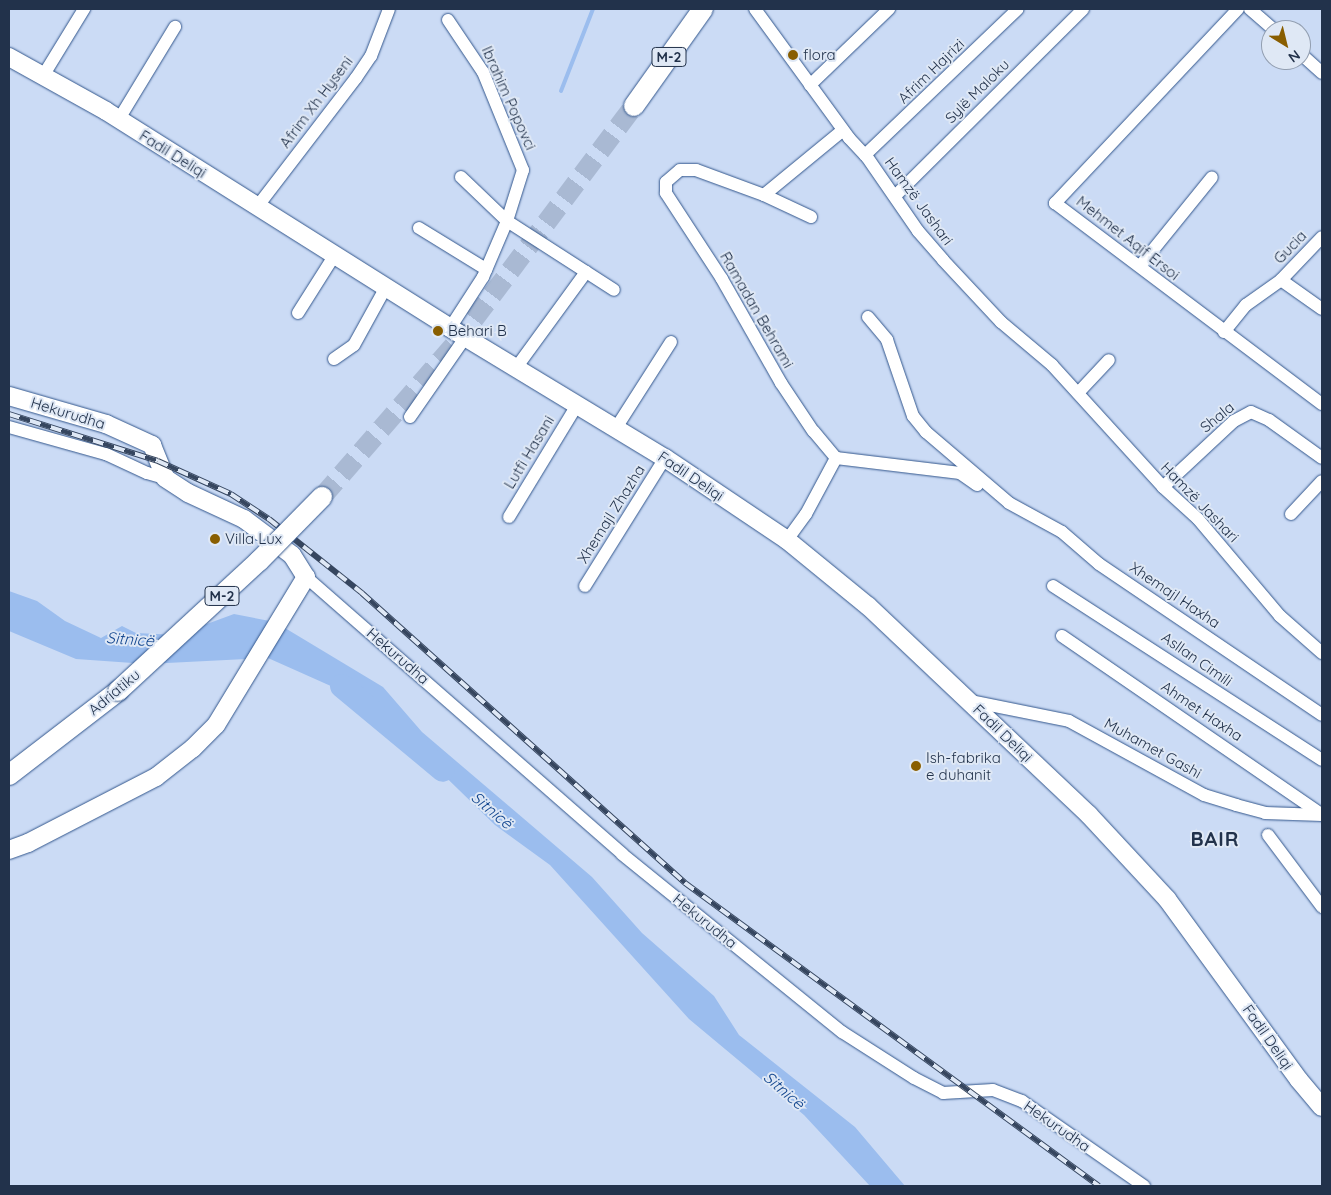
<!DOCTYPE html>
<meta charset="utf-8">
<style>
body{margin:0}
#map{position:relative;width:1331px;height:1195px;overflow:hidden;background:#cbdbf5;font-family:Quicksand,sans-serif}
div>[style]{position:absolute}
.water>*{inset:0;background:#9bbdee}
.stream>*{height:4px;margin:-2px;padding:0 2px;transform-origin:2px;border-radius:2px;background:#9bbdee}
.river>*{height:24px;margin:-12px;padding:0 12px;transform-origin:12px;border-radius:12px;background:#9bbdee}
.primary-tunnel>*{height:20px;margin-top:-10px;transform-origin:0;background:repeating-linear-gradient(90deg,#a9b9d3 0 20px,transparent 0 30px)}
.roads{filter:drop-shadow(0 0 1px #32568c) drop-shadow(0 0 1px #32568c)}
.street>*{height:12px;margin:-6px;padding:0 6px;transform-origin:6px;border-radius:6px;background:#fff}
.secondary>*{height:18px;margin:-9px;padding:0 9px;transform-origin:9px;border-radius:9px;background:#fff}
.primary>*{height:20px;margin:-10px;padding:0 10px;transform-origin:10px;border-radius:10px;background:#fff}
.rail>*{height:5.5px;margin-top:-2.75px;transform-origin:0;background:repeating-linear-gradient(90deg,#dfe8f5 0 11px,#36465f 0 22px);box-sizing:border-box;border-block:1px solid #36465f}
.bridges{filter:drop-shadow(0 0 1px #32568c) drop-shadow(0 0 1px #32568c)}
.primary-bridge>*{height:20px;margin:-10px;padding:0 10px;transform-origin:10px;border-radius:10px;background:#fff}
.dots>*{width:14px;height:14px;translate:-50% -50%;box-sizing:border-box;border:2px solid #dfe8f5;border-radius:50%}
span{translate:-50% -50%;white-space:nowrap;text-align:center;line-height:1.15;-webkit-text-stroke:4px #dfe8f5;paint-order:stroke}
.shield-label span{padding:1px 4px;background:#dfe8f5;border:1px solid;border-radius:4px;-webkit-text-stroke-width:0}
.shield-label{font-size:14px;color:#22324b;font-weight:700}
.poi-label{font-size:15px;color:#22324b}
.left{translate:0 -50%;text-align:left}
.street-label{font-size:15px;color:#22324b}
.water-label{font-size:16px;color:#154890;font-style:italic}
.district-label{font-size:20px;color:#22324b;font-weight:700;letter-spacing:1px}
.frame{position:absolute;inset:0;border:10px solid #22324b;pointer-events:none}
.north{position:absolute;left:1261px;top:20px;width:50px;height:50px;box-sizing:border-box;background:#dfe8f5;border:1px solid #939fb1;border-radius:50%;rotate:144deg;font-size:14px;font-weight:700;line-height:20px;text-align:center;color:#22324b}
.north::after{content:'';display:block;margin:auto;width:18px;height:22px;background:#895e00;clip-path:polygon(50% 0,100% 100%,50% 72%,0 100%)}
</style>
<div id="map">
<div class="water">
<i style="clip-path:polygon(9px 591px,37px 601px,65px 621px,101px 638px,122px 626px,136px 633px,177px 635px,234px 614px,275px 622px,383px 687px,422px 732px,592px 877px,642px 933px,714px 996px,739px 1035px,855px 1127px,905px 1186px,870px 1186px,804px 1115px,689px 1019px,550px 865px,495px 825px,386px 719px,342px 691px,268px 658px,147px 664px,76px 659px,9px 631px)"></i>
</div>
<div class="stream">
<i style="left:561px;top:91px;width:88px;rotate:-68.7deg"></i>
</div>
<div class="river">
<i style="left:342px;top:686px;width:131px;rotate:39.7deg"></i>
</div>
<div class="primary-tunnel">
<i style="left:322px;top:497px;width:204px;rotate:-49deg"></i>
<i style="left:456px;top:343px;width:296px;rotate:-53.1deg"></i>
</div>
<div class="roads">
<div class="street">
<i style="left:755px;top:9px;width:160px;rotate:53.9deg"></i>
<i style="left:849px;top:138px;width:26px;rotate:47deg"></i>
<i style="left:867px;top:157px;width:90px;rotate:55.4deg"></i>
<i style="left:918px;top:231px;width:38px;rotate:49deg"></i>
<i style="left:943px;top:260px;width:85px;rotate:46.9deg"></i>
<i style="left:1001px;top:322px;width:67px;rotate:40.1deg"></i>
<i style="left:1052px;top:365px;width:165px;rotate:47.7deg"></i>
<i style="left:1163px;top:487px;width:47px;rotate:42.4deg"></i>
<i style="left:1198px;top:519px;width:127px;rotate:49.8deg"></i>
<i style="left:1280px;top:616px;width:56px;rotate:41.4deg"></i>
<i style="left:1238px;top:9px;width:267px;rotate:133.3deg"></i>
<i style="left:1055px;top:203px;width:334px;rotate:37deg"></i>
<i style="left:1250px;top:9px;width:32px;rotate:41deg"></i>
<i style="left:448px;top:20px;width:63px;rotate:56.1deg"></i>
<i style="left:483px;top:72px;width:106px;rotate:67.8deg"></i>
<i style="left:523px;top:170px;width:53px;rotate:107.4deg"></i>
<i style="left:507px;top:221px;width:61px;rotate:113.2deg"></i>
<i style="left:483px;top:277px;width:61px;rotate:122.9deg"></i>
<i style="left:1301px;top:54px;width:28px;rotate:42deg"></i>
<i style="left:43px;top:76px;width:79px;rotate:-58.5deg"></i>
<i style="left:810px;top:85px;width:110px;rotate:-43.9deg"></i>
<i style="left:119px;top:119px;width:108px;rotate:-58.7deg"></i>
<i style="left:865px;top:155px;width:211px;rotate:-43.7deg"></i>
<i style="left:461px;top:177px;width:64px;rotate:43.7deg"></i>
<i style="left:507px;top:221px;width:127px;rotate:32.8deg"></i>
<i style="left:764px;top:195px;width:52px;rotate:25.1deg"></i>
<i style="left:895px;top:196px;width:265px;rotate:-44.8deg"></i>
<i style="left:257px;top:207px;width:163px;rotate:-52.5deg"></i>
<i style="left:356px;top:78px;width:27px;rotate:-56deg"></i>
<i style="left:371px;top:56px;width:50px;rotate:-69deg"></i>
<i style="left:419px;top:228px;width:79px;rotate:31.5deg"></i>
<i style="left:1140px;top:266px;width:114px;rotate:-51deg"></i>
<i style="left:1281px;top:280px;width:50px;rotate:35.3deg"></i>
<i style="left:298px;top:313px;width:67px;rotate:-57.7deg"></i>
<i style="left:868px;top:317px;width:30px;rotate:50deg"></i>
<i style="left:887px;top:340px;width:80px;rotate:71.1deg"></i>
<i style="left:913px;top:416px;width:21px;rotate:51deg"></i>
<i style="left:926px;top:432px;width:109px;rotate:40.5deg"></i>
<i style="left:1009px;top:503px;width:60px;rotate:28.7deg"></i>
<i style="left:1062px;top:532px;width:49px;rotate:40.9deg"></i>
<i style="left:1099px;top:564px;width:269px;rotate:34.1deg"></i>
<i style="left:1224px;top:332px;width:35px;rotate:-51deg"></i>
<i style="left:1246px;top:305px;width:43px;rotate:-35.5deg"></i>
<i style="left:1281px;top:280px;width:59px;rotate:-46.4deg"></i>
<i style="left:334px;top:359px;width:24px;rotate:-35deg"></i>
<i style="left:354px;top:345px;width:66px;rotate:-61.1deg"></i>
<i style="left:516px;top:368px;width:119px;rotate:-53.9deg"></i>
<i style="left:1078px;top:393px;width:45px;rotate:-46.8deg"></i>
<i style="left:410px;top:417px;width:96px;rotate:-55.2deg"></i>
<i style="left:9px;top:427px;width:101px;rotate:15.6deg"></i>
<i style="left:106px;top:454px;width:45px;rotate:24.9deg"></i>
<i style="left:147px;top:473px;width:19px;rotate:16deg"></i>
<i style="left:616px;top:428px;width:102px;rotate:-57.4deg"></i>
<i style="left:836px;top:458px;width:125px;rotate:6.9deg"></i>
<i style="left:960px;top:473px;width:21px;rotate:35deg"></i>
<i style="left:1163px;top:487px;width:97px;rotate:-42.9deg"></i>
<i style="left:1234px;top:421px;width:19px;rotate:-28deg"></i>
<i style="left:1251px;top:412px;width:20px;rotate:24deg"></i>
<i style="left:1269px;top:420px;width:65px;rotate:35.6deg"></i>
<i style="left:1291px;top:514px;width:45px;rotate:-46.8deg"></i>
<i style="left:509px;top:517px;width:131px;rotate:-58.7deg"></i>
<i style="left:787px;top:540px;width:32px;rotate:-54deg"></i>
<i style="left:806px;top:514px;width:64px;rotate:-61.8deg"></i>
<i style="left:836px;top:458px;width:35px;rotate:-130deg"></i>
<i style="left:813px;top:431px;width:58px;rotate:-123.7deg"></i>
<i style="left:781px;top:383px;width:120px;rotate:-119.6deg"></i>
<i style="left:722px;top:279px;width:103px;rotate:-123.1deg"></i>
<i style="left:666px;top:193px;width:11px;rotate:-90deg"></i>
<i style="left:666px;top:182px;width:18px;rotate:-41deg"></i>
<i style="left:680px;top:170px;width:16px"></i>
<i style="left:696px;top:170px;width:72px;rotate:20.2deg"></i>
<i style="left:764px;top:195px;width:102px;rotate:-39.4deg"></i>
<i style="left:306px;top:577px;width:420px;rotate:41.2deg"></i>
<i style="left:622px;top:854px;width:283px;rotate:39deg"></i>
<i style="left:842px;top:1032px;width:85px;rotate:32.6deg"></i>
<i style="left:914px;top:1078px;width:33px;rotate:27deg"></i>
<i style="left:943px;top:1093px;width:50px;rotate:-3.4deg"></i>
<i style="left:993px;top:1090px;width:31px;rotate:21deg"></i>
<i style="left:1022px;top:1101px;width:149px;rotate:34.9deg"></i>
<i style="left:585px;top:586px;width:151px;rotate:-58deg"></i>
<i style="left:1053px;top:586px;width:320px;rotate:32.9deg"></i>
<i style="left:1062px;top:636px;width:316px;rotate:34.5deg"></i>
<i style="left:970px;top:701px;width:101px;rotate:11.4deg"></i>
<i style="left:1069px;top:721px;width:154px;rotate:28.7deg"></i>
<i style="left:1204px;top:795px;width:34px;rotate:17deg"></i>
<i style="left:1236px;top:805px;width:30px;rotate:15deg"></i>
<i style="left:1265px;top:813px;width:57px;rotate:2deg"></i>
<i style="left:1268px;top:835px;width:90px;rotate:53.1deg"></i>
</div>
<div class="secondary">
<i style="left:9px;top:57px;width:111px;rotate:29.1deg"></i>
<i style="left:106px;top:111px;width:407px;rotate:32.2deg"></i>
<i style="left:450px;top:328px;width:251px;rotate:31.2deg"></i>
<i style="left:665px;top:458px;width:147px;rotate:33.9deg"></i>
<i style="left:787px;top:540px;width:104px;rotate:39.2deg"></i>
<i style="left:868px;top:606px;width:304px;rotate:43.4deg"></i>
<i style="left:1089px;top:815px;width:115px;rotate:47.1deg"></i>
<i style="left:1167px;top:899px;width:224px;rotate:53.9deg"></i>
<i style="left:1299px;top:1080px;width:35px;rotate:50deg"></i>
<i style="left:9px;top:396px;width:101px;rotate:16.1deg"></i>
<i style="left:106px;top:424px;width:51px;rotate:24.5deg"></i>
<i style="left:152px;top:445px;width:35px;rotate:68deg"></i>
<i style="left:165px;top:478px;width:27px;rotate:33deg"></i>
<i style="left:188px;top:493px;width:62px;rotate:24.9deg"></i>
<i style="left:244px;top:519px;width:60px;rotate:36.9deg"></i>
<i style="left:292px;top:555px;width:26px;rotate:58deg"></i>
<i style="left:306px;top:577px;width:173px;rotate:121.3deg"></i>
<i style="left:216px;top:725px;width:33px;rotate:135deg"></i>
<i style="left:193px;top:748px;width:47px;rotate:141.9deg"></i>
<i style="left:156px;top:777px;width:144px;rotate:152.7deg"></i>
<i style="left:28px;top:843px;width:20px;rotate:160deg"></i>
</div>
<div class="primary">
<i style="left:634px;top:106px;width:119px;rotate:-54.6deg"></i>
<i style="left:9px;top:775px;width:138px;rotate:-37.6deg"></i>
</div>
</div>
<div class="rail">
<i style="left:9px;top:414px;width:156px;rotate:17.5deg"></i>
<i style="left:158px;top:461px;width:80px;rotate:24.3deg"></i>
<i style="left:231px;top:494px;width:45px;rotate:33.3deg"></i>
<i style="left:269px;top:519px;width:119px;rotate:38.5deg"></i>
<i style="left:362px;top:593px;width:434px;rotate:41.9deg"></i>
<i style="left:685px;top:883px;width:513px;rotate:36.2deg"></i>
</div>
<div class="bridges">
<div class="primary-bridge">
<i style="left:118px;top:691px;width:192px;rotate:-42.7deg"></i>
<i style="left:259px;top:561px;width:90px;rotate:-45.5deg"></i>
</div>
</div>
<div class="dots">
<i style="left:793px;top:55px;background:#895e00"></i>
<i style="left:438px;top:331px;background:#895e00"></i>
<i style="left:215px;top:539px;background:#895e00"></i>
<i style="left:916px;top:766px;background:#895e00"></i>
</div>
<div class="shield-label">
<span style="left:669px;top:57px">M-2</span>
<span style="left:222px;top:596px">M-2</span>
</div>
<div class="poi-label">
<span class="left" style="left:803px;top:55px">flora</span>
<span class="left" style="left:448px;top:331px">Behari B</span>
<span class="left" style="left:225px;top:539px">Villa Lux</span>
<span class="left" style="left:926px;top:766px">Ish-fabrika<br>e duhanit</span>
</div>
<div class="street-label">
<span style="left:931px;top:71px;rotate:-44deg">Afrim Hajrizi</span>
<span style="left:977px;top:91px;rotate:-45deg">Sylë Maloku</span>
<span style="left:509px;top:98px;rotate:66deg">Ibrahim Popovci</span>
<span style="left:316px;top:102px;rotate:-53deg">Afrim Xh Hyseni</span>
<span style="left:173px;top:154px;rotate:32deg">Fadil Deliqi</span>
<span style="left:919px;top:201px;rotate:54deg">Hamzë Jashari</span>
<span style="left:1128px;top:238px;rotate:38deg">Mehmet Aqif Ersoi</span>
<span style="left:1290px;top:247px;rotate:-46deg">Gucia</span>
<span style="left:757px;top:310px;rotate:60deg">Ramadan Behrami</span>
<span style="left:68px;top:413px;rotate:17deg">Hekurudha</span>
<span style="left:1217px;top:417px;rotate:-39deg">Shala</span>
<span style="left:529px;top:452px;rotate:-59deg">Lutfi Hasani</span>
<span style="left:691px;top:476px;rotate:34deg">Fadil Deliqi</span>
<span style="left:1200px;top:502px;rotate:46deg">Hamzë Jashari</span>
<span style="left:611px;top:514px;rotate:-58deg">Xhemajl Zhazha</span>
<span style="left:1175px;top:595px;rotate:34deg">Xhemajl Haxha</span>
<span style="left:398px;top:656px;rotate:41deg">Hekurudha</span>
<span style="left:1197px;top:659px;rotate:35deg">Asllan Cimili</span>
<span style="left:114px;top:692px;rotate:-40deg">Adriatiku</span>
<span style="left:1202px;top:711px;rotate:34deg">Ahmet Haxha</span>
<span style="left:1003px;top:733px;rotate:44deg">Fadil Deliqi</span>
<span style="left:1153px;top:748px;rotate:29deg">Muhamet Gashi</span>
<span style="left:705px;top:921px;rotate:39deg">Hekurudha</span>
<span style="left:1268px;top:1037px;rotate:55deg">Fadil Deliqi</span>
<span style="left:1057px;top:1126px;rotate:35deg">Hekurudha</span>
</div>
<div class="water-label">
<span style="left:130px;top:639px;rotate:4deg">Sitnicë</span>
<span style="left:492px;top:810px;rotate:40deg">Sitnicë</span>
<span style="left:784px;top:1090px;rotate:41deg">Sitnicë</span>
</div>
<div class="district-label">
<span style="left:1215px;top:838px">BAIR</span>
</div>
<div class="frame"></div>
<div class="north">N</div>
</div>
